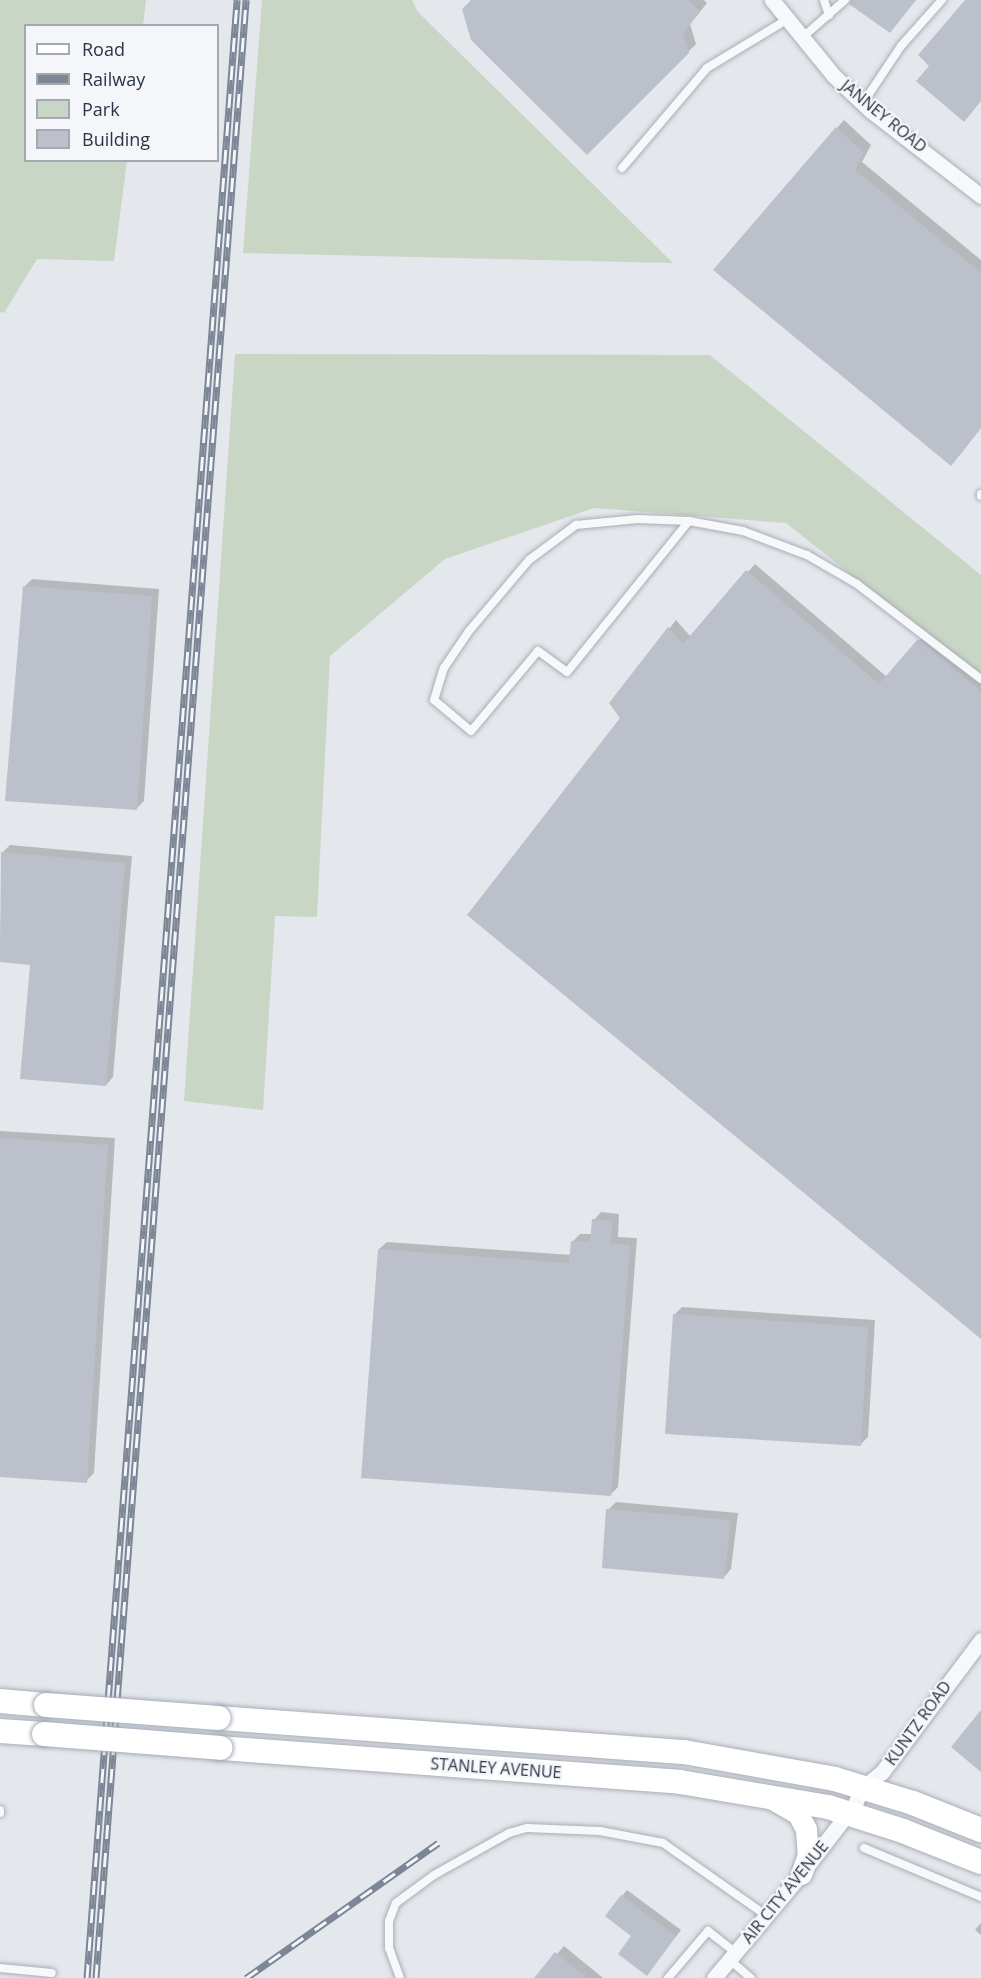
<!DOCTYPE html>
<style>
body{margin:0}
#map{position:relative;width:981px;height:1978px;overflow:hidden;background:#e4e7ec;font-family:"Open Sans",sans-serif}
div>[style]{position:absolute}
.green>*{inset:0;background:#c9d6c5}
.shadow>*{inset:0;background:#0003}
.building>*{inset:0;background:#bbc0ca}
.roads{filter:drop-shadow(0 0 2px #a9aeb7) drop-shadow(0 0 2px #a9aeb7)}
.lane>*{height:8px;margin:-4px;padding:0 4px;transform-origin:4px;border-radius:4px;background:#f7f8fa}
.street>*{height:15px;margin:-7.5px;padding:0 7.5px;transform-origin:7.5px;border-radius:7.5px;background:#f7f8fa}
.secondary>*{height:21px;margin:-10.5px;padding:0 10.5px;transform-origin:10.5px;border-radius:10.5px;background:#fff}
.primary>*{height:24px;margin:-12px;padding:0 12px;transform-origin:12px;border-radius:12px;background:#fff}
.rail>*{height:7px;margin-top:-3.5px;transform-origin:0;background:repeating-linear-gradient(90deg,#f4f6f9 0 14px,#7d8696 0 28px);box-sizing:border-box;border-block:2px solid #7d8696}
.bridges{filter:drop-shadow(0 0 2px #a3abb8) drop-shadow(0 0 2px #a3abb8)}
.primary-bridge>*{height:24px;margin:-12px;padding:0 12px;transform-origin:12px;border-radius:12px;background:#fff}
span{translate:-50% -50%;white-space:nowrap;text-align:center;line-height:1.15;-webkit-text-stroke:4.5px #f4f6f9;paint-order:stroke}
.street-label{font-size:16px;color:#2b3445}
.legend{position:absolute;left:24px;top:24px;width:195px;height:138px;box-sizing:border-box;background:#f4f6f9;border:2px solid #a4a8b1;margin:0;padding:8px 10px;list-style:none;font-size:18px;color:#2b3445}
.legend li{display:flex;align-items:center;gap:12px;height:30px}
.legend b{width:30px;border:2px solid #a4a8b1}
</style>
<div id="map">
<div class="green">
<i style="clip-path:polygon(0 0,146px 0,143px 25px,26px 26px,26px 160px,127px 161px,114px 261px,37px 259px,4px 313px,0 312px)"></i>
<i style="clip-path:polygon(262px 0,412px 0,418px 12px,673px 263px,243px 253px)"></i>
<i style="clip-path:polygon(235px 354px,710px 355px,981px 575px,981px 678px,786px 523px,594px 508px,445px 559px,330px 656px,317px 917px,275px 916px,263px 1110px,184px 1101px)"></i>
</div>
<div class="shadow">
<i style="clip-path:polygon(473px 0,704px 0,707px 3px,690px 24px,696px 44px,587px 153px)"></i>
<i style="clip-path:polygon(844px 120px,871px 145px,862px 162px,981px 260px,981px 428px,959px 456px,837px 128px)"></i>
<i style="clip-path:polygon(755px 564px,887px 677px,927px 632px,981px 678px,981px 1337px,611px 703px,676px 620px,691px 637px)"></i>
<i style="clip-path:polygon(32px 579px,159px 589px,144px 801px,137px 808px,24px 587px)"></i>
<i style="clip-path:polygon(10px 845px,132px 856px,113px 1077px,106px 1085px,31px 963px,0 961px,2px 853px)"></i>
<i style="clip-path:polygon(0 1131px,115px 1138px,94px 1473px,86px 1481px,0 1476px)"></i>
<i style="clip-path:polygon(601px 1212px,619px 1214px,618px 1237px,637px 1238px,618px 1487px,611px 1494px,379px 1249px,387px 1242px,572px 1255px,573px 1241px,580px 1234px,593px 1234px,594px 1220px)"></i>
<i style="clip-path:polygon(682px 1307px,875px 1320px,868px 1437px,860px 1445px,674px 1315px)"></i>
<i style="clip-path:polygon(616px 1502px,738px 1513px,731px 1569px,724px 1577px,608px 1510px)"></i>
<i style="clip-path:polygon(627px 1890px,681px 1930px,652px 1968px,633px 1935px,622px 1896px)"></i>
<i style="clip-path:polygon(981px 1923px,981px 1935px,975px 1930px)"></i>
<i style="clip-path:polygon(564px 1946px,603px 1978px,536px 1978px)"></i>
</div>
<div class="building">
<i style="clip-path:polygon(471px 0,689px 0,700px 12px,683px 33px,689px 53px,587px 155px,471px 40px,462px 9px)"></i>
<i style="clip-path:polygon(851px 0,916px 0,890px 33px,849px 4px)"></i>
<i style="clip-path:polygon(965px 0,981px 0,981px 101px,964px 122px,916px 81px,929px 66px,918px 55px)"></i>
<i style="clip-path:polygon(836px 127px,864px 153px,855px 170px,981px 273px,981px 428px,951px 466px,713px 270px)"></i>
<i style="clip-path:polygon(746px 570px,879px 684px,918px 639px,981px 691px,981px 1339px,467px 915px,620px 718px,609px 703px,668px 627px,683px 644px)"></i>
<i style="clip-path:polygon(23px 586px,152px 596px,137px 810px,5px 801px)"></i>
<i style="clip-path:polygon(1px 852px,125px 863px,106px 1086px,20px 1079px,30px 965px,0 962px)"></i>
<i style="clip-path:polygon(0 1138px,108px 1145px,87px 1483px,0 1477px)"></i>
<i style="clip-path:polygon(592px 1219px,612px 1221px,611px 1244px,630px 1245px,611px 1496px,361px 1478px,378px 1249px,569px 1263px,571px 1241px,590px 1242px)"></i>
<i style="clip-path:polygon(673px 1314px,868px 1327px,861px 1446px,665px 1434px)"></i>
<i style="clip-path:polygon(606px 1509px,731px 1520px,724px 1579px,602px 1568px)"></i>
<i style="clip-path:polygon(981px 1710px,981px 1772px,951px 1747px)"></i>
<i style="clip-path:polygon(621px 1895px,676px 1936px,647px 1976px,618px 1954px,631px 1936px,605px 1916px)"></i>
<i style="clip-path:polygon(555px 1952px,587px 1978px,534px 1978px)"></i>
</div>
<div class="roads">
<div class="lane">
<i style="left:824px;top:0;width:16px;rotate:72deg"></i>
<i style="left:803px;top:37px;width:56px;rotate:-41.4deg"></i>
<i style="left:863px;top:103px;width:69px;rotate:-56.3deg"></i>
<i style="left:901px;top:46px;width:62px;rotate:-48.3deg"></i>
<i style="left:622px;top:168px;width:131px;rotate:-49.6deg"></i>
<i style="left:707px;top:68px;width:95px;rotate:-31.2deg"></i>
<i style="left:981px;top:494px;width:2px;rotate:90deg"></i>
<i style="left:689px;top:521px;width:194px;rotate:128.9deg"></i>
<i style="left:567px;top:672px;width:36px;rotate:-144deg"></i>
<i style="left:538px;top:651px;width:104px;rotate:129.9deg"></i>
<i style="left:471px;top:731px;width:48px;rotate:-140deg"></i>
<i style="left:434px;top:700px;width:34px;rotate:-73deg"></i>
<i style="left:444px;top:668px;width:45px;rotate:-56deg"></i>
<i style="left:469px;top:631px;width:93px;rotate:-49.8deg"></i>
<i style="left:529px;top:560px;width:59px;rotate:-36.7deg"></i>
<i style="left:576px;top:525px;width:62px;rotate:-5.5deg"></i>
<i style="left:638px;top:519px;width:51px;rotate:2.2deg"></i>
<i style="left:689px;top:521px;width:55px;rotate:10.5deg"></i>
<i style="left:743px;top:531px;width:68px;rotate:20.6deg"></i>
<i style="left:807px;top:555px;width:58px;rotate:30.1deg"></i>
<i style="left:857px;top:584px;width:156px;rotate:37.5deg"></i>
<i style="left:0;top:1810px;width:3px;rotate:90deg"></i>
<i style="left:864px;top:1848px;width:127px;rotate:22.7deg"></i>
<i style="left:730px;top:1960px;width:28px;rotate:41deg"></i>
<i style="left:0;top:1968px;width:52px;rotate:5.5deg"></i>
<i style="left:400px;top:1978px;width:32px;rotate:-110deg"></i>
<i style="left:389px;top:1948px;width:27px;rotate:-90deg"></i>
<i style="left:389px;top:1921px;width:19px;rotate:-69deg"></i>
<i style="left:396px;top:1903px;width:47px;rotate:-36.4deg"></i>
<i style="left:434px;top:1875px;width:86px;rotate:-29.2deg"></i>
<i style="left:509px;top:1833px;width:19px;rotate:-16deg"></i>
<i style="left:527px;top:1828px;width:73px;rotate:2.4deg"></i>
<i style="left:600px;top:1831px;width:64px;rotate:10.8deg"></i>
<i style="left:663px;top:1843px;width:127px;rotate:35.1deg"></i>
<i style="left:668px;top:1978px;width:62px;rotate:-49.6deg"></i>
<i style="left:708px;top:1931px;width:36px;rotate:38deg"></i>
</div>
<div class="street">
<i style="left:772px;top:0;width:98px;rotate:50.8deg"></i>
<i style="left:834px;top:76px;width:51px;rotate:43.4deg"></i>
<i style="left:871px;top:111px;width:139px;rotate:37.7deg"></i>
<i style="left:714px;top:1978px;width:136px;rotate:-50.1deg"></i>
<i style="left:801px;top:1874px;width:88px;rotate:-52.4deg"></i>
<i style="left:855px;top:1804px;width:16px;rotate:-68deg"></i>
<i style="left:861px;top:1789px;width:27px;rotate:-39deg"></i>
<i style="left:882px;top:1772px;width:165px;rotate:-53.1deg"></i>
</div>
<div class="secondary">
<i style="left:774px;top:1800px;width:28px;rotate:30deg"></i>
<i style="left:798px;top:1814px;width:17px;rotate:62deg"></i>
<i style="left:806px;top:1829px;width:26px;rotate:86deg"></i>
<i style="left:808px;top:1855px;width:20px;rotate:110deg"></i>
</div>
<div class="primary">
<i style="left:0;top:1701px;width:46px;rotate:5deg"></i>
<i style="left:219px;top:1718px;width:466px;rotate:4.2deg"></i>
<i style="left:684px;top:1752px;width:153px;rotate:10.1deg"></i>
<i style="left:835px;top:1779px;width:82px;rotate:17.1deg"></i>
<i style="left:913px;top:1803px;width:73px;rotate:21.7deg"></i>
<i style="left:0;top:1731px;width:44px;rotate:3.9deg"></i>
<i style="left:220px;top:1748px;width:461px;rotate:4.2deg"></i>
<i style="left:680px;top:1782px;width:150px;rotate:9.6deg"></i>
<i style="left:828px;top:1807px;width:79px;rotate:17.7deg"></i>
<i style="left:903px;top:1831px;width:84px;rotate:21.7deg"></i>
</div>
</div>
<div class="rail">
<i style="left:87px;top:1978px;width:1984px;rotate:-85.66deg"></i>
<i style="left:96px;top:1978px;width:1984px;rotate:-85.66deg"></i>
<i style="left:246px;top:1978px;width:235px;rotate:-35.1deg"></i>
</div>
<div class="bridges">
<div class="primary-bridge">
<i style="left:46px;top:1705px;width:173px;rotate:4.3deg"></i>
<i style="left:44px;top:1734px;width:177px;rotate:4.5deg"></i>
</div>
</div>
<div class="street-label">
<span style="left:884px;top:116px;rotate:39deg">JANNEY ROAD</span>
<span style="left:918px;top:1723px;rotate:-54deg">KUNTZ ROAD</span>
<span style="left:496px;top:1768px;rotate:4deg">STANLEY AVENUE</span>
<span style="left:785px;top:1892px;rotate:-51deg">AIR CITY AVENUE</span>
</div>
<ul class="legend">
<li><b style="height:8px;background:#fff"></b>Road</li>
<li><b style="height:8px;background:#7d8696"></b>Railway</li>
<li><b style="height:16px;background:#c9d6c5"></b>Park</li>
<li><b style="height:16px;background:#bbc0ca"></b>Building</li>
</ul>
</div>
